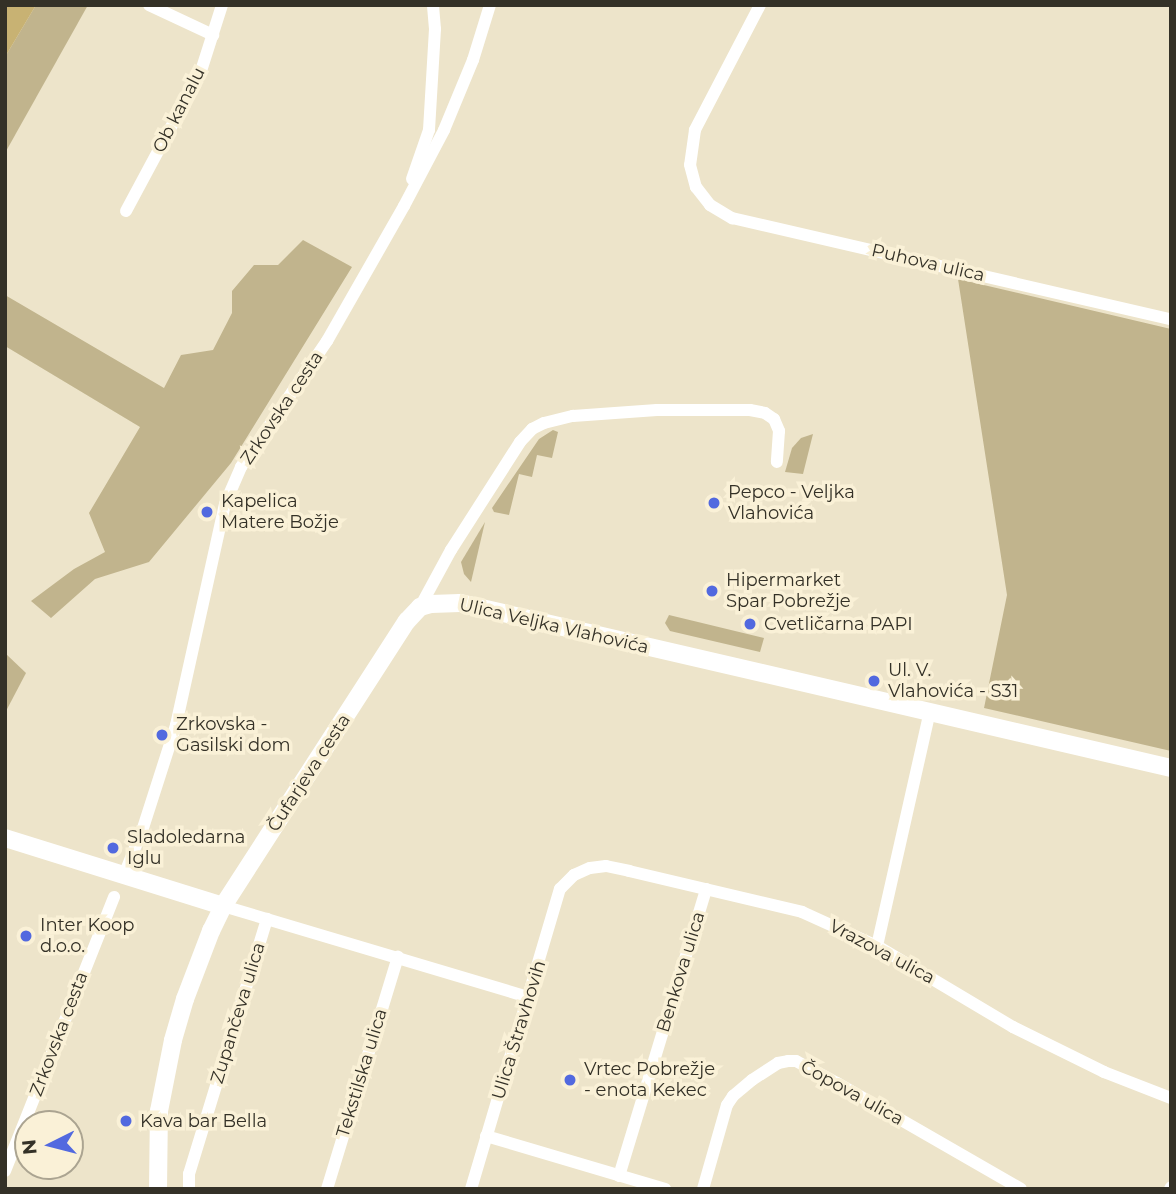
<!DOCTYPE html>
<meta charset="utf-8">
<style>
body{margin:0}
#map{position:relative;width:1176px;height:1194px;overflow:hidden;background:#ede4ca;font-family:Montserrat,sans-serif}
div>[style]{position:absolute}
.green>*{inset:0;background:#c1b48d}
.water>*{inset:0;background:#c8b273}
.street>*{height:12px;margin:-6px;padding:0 6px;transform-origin:6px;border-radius:6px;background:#fff}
.secondary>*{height:18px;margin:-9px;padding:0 9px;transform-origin:9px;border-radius:9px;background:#fff}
.dots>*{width:19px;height:19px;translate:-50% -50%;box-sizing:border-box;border:4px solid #faf1d7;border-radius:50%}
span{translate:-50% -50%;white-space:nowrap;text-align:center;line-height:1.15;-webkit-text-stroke:7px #faf1d7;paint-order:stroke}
.street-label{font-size:18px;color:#343127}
.poi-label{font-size:18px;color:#343127}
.left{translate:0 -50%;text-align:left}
.frame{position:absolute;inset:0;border:7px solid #343127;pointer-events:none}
.north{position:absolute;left:14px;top:1110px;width:70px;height:70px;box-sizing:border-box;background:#faf1d7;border:2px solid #aba491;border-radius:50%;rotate:264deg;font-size:19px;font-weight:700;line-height:28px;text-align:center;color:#343127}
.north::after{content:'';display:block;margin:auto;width:24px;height:32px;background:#5269df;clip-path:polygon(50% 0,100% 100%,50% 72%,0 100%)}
</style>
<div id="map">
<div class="green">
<i style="clip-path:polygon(36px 5px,88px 5px,5px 153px,5px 57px)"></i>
<i style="clip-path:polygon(303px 240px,352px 267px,231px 463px,149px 562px,95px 579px,51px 618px,31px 601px,74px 569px,105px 552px,89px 513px,140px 427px,5px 346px,5px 295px,164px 388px,181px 355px,213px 350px,232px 313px,232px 291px,254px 265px,278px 265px)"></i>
<i style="clip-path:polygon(958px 279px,1171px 329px,1171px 751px,984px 708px,1007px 595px)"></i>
<i style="clip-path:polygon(553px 430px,558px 432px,552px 458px,537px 455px,532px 477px,519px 474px,509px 515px,494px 512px,492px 508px,539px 439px)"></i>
<i style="clip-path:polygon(813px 434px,803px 474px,785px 472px,792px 448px,801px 438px)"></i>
<i style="clip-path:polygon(485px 522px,471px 582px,464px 574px,461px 562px)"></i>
<i style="clip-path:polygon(669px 615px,764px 638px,760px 652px,670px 631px,665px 623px)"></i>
<i style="clip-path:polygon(5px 653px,26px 673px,5px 713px)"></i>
</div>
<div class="water">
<i style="clip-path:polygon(5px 5px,36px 5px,5px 57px)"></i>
</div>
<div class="street">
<i style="left:149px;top:5px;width:71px;rotate:25.1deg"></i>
<i style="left:760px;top:5px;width:141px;rotate:117.5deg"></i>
<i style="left:695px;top:130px;width:35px;rotate:98deg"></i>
<i style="left:690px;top:165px;width:23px;rotate:75deg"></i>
<i style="left:696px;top:187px;width:23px;rotate:52deg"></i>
<i style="left:710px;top:205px;width:26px;rotate:31deg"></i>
<i style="left:732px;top:218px;width:450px;rotate:13deg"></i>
<i style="left:412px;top:179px;width:52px;rotate:-70.9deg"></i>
<i style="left:429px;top:130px;width:101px;rotate:-86.6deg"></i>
<i style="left:435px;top:29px;width:24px;rotate:-95deg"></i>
<i style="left:126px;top:211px;width:159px;rotate:-61.8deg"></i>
<i style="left:201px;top:71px;width:69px;rotate:-72.3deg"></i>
<i style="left:420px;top:607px;width:65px;rotate:-61.5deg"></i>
<i style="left:451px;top:550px;width:128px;rotate:-57.4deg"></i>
<i style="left:520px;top:442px;width:18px;rotate:-47deg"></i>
<i style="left:532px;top:429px;width:13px;rotate:-27deg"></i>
<i style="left:544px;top:423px;width:30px;rotate:-14deg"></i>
<i style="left:573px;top:416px;width:84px;rotate:-4.1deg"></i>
<i style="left:657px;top:410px;width:93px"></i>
<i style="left:750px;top:410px;width:15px;rotate:11deg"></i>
<i style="left:765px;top:413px;width:11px;rotate:34deg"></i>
<i style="left:774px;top:419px;width:13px;rotate:67deg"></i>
<i style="left:779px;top:431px;width:31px;rotate:94deg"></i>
<i style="left:124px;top:875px;width:51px;rotate:-68deg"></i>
<i style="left:143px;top:828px;width:108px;rotate:-72.2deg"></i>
<i style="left:176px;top:725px;width:226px;rotate:-77.5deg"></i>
<i style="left:225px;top:504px;width:40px;rotate:-66.6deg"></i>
<i style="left:241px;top:467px;width:153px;rotate:-55.7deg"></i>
<i style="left:327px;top:341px;width:155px;rotate:-60.3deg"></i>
<i style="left:404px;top:206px;width:86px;rotate:-62.2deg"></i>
<i style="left:444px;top:130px;width:76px;rotate:-67.5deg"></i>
<i style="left:473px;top:60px;width:58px;rotate:-72.8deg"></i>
<i style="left:223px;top:906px;width:319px;rotate:16.6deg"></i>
<i style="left:877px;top:946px;width:241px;rotate:-77.3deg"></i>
<i style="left:486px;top:1136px;width:187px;rotate:16.5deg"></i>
<i style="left:5px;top:1171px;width:295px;rotate:-68.3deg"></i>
<i style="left:619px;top:1176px;width:300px;rotate:-73.1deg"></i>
<i style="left:189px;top:1189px;width:15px;rotate:-90deg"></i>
<i style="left:189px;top:1174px;width:267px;rotate:-73deg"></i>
<i style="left:327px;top:1189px;width:243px;rotate:-73deg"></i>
<i style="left:471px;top:1189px;width:313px;rotate:-73.5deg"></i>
<i style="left:560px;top:889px;width:20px;rotate:-45deg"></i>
<i style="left:574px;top:875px;width:17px;rotate:-24deg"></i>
<i style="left:590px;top:868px;width:16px;rotate:-7deg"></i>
<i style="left:606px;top:866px;width:24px;rotate:12deg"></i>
<i style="left:629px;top:871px;width:178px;rotate:13.3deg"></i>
<i style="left:802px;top:912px;width:82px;rotate:24.4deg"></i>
<i style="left:877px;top:946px;width:158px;rotate:30.8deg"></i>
<i style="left:1013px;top:1027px;width:102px;rotate:26.3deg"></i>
<i style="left:1104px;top:1072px;width:72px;rotate:21.2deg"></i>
<i style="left:703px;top:1189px;width:87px;rotate:-74.1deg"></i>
<i style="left:727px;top:1105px;width:11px;rotate:-56deg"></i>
<i style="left:733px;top:1096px;width:25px;rotate:-40deg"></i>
<i style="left:752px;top:1080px;width:31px;rotate:-33deg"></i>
<i style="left:778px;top:1063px;width:10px;rotate:-11deg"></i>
<i style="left:788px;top:1061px;width:8px"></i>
<i style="left:796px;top:1061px;width:47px;rotate:28.2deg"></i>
<i style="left:837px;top:1083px;width:212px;rotate:29.9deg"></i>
<i style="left:1170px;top:1189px;width:2px;rotate:-63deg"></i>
</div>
<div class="secondary">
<i style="left:5px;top:838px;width:228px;rotate:17.3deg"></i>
<i style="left:158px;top:1189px;width:78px;rotate:-89.3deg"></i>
<i style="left:159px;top:1111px;width:72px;rotate:-78.8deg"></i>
<i style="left:173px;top:1040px;width:43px;rotate:-73.7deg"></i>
<i style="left:185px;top:999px;width:73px;rotate:-69.1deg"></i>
<i style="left:211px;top:931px;width:28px;rotate:-64deg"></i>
<i style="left:223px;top:906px;width:339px;rotate:-57.2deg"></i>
<i style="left:407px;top:621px;width:19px;rotate:-47deg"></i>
<i style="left:420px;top:607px;width:11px;rotate:-15deg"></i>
<i style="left:431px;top:604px;width:29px;rotate:-2deg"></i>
<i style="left:460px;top:603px;width:730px;rotate:13.07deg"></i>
</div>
<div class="dots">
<i style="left:714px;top:503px;background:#5269df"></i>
<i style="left:207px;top:512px;background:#5269df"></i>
<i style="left:712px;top:591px;background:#5269df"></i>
<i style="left:750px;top:624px;background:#5269df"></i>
<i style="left:874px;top:681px;background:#5269df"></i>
<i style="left:162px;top:735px;background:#5269df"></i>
<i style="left:113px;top:848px;background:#5269df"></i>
<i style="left:26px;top:936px;background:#5269df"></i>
<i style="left:570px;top:1080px;background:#5269df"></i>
<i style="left:126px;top:1121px;background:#5269df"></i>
</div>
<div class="street-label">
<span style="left:179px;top:110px;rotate:-63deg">Ob kanalu</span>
<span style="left:928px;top:263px;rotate:13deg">Puhova ulica</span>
<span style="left:282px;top:408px;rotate:-56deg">Zrkovska cesta</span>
<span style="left:554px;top:626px;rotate:13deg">Ulica Veljka Vlahovića</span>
<span style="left:309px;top:773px;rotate:-57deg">Čufarjeva cesta</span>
<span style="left:882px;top:952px;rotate:28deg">Vrazova ulica</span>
<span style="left:681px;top:972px;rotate:-73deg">Benkova ulica</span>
<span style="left:238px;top:1013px;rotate:-73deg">Zupančeva ulica</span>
<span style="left:519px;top:1030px;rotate:-73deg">Ulica Štravhovih</span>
<span style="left:59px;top:1034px;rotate:-69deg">Zrkovska cesta</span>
<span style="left:362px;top:1073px;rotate:-73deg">Tekstilska ulica</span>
<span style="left:852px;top:1093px;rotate:29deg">Čopova ulica</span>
</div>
<div class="poi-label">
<span class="left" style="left:728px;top:503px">Pepco - Veljka<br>Vlahovića</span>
<span class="left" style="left:221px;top:512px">Kapelica<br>Matere Božje</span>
<span class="left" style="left:726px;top:591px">Hipermarket<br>Spar Pobrežje</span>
<span class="left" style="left:764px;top:624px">Cvetličarna PAPI</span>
<span class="left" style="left:888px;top:681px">Ul. V.<br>Vlahovića - S31</span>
<span class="left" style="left:176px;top:735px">Zrkovska -<br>Gasilski dom</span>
<span class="left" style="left:127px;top:848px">Sladoledarna<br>Iglu</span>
<span class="left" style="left:40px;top:936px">Inter Koop<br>d.o.o.</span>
<span class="left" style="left:584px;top:1080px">Vrtec Pobrežje<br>- enota Kekec</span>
<span class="left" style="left:140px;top:1121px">Kava bar Bella</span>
</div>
<div class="frame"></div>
<div class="north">N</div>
</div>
